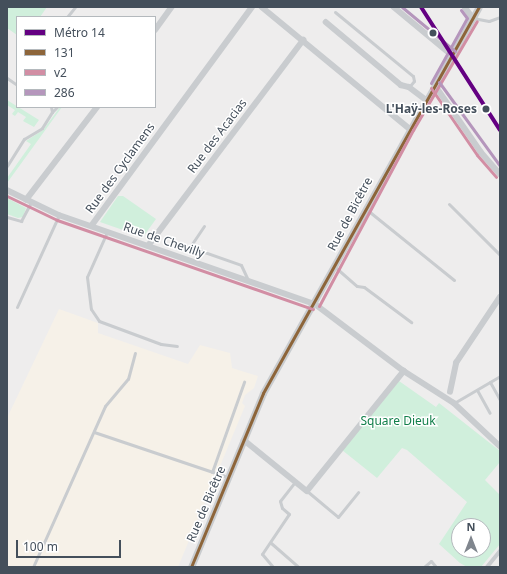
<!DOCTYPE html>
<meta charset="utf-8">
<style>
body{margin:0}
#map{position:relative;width:507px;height:574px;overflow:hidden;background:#eeeded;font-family:"Noto Sans",sans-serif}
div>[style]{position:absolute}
.commercial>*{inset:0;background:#f6f1e8}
.green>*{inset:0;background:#d0efdc}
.service>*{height:3px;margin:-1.5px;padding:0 1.5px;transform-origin:1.5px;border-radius:1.5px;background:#c9cccf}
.pedestrian>*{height:4px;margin:-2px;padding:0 2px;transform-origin:2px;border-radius:2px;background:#c9cccf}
.minor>*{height:5.5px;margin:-2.75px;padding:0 2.75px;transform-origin:2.75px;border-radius:2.75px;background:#c9cccf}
.tertiary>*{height:7px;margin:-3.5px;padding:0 3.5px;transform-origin:3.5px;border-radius:3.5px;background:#c9cccf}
.bus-1>*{height:3px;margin:-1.5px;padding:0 1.5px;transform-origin:1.5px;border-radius:1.5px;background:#8d653a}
.bus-2>*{height:3px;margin:-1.5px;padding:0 1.5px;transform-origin:1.5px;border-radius:1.5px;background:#d28ea4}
.bus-3>*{height:3px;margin:-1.5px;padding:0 1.5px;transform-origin:1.5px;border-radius:1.5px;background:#b596bc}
.metro-1>*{height:4px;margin:-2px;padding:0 2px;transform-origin:2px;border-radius:2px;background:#640082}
.dots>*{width:11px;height:11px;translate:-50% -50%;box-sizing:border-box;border:2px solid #fff;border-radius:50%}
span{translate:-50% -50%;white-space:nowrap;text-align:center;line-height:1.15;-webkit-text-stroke:3px #fff;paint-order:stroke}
.stop-label{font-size:12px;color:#444f5b;font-weight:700}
.right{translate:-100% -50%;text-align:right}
.street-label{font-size:12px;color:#444f5b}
.park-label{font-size:12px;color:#117f4a}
.frame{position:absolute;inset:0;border:8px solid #444f5b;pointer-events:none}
.legend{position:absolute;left:16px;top:16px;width:140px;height:92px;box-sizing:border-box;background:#fff;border:1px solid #b4b9bd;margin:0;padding:5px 7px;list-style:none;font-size:12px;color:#444f5b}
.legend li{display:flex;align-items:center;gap:8px;height:20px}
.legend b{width:20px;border:1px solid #b4b9bd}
.north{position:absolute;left:451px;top:518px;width:40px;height:40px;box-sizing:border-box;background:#fff;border:1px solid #b4b9bd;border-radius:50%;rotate:0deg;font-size:11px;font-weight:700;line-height:16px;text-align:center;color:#444f5b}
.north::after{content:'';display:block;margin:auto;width:14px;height:18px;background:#80868e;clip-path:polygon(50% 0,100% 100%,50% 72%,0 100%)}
.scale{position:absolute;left:16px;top:540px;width:105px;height:18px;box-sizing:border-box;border:2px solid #444f5b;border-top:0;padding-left:5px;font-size:12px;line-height:14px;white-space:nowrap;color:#444f5b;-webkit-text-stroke:3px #fff;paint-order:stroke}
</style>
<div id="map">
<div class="commercial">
<i style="clip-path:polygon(59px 309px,98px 323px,98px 333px,188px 364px,200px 345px,230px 353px,232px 368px,258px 376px,254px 388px,245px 395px,242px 403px,245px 406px,178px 567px,7px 567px,7px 418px)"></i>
</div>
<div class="green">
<i style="clip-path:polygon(7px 7px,47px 7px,40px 17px,17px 17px,17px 35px,7px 28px)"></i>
<i style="clip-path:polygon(7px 100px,39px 120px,34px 127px,23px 121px,26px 117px,18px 112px,15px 116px,12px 114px,15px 110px,7px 105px)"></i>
<i style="clip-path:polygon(60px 107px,62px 107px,7px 183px,7px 178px,31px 144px,26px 141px,43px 130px)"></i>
<i style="clip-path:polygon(118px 196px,123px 196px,156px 219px,143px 237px,100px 222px)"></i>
<i style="clip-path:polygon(7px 198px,26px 208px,23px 217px,18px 218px,7px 214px)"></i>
<i style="clip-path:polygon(evenodd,399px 381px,436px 407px,439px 403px,500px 451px,500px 462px,485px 480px,500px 495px,500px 544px,481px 567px,467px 567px,460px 563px,439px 544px,467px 502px,407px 450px,402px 448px,377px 478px,342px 450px,399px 381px,459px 526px,483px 526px,483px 550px,459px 550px,459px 526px)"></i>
</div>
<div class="service">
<i style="left:335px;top:12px;width:101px;rotate:39.4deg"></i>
<i style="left:413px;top:76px;width:5px;rotate:79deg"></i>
<i style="left:414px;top:81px;width:8px;rotate:130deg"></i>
<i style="left:67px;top:17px;width:13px;rotate:-51deg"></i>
<i style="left:473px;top:18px;width:16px;rotate:11deg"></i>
<i style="left:489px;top:21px;width:12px;rotate:-20deg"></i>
<i style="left:7px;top:78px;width:12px;rotate:35deg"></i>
<i style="left:52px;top:112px;width:7px;rotate:-45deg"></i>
<i style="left:7px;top:166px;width:32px;rotate:-58deg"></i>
<i style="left:24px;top:139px;width:21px;rotate:-31deg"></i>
<i style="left:42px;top:128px;width:19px;rotate:-58deg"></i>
<i style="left:52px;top:112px;width:5px;rotate:-101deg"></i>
<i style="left:449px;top:204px;width:72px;rotate:45deg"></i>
<i style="left:366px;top:209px;width:113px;rotate:38.9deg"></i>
<i style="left:7px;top:217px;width:15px;rotate:16deg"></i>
<i style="left:21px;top:221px;width:21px;rotate:-62deg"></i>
<i style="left:204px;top:226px;width:25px;rotate:124deg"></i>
<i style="left:190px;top:247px;width:54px;rotate:19.4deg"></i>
<i style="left:241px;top:265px;width:17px;rotate:65deg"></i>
<i style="left:107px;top:232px;width:49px;rotate:114deg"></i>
<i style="left:87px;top:277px;width:32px;rotate:83deg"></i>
<i style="left:91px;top:309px;width:14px;rotate:56deg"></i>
<i style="left:99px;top:321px;width:66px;rotate:20.4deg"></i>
<i style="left:161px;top:344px;width:16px;rotate:7deg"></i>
<i style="left:335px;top:267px;width:29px;rotate:41deg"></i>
<i style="left:357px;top:286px;width:7px;rotate:8deg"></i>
<i style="left:364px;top:287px;width:59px;rotate:36.7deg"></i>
<i style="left:17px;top:307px;width:101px;rotate:-65.5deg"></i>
<i style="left:490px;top:382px;width:21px;rotate:61deg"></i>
<i style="left:477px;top:390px;width:26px;rotate:61deg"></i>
<i style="left:454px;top:403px;width:53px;rotate:-30.4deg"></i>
<i style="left:94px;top:432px;width:141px;rotate:18.6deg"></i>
<i style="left:212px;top:472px;width:96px;rotate:-70.4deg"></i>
<i style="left:307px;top:491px;width:40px;rotate:40deg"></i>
<i style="left:338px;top:517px;width:32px;rotate:-51deg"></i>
<i style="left:271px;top:543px;width:37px;rotate:41deg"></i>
<i style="left:33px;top:567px;width:176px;rotate:-65.9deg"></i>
<i style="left:105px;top:406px;width:35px;rotate:-50deg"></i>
<i style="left:128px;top:379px;width:27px;rotate:-75deg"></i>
<i style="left:273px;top:567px;width:17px;rotate:-130deg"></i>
<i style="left:262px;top:554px;width:48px;rotate:-56deg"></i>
<i style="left:289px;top:514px;width:9px;rotate:-139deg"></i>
<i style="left:282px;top:508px;width:7px;rotate:-106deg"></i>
<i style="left:280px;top:501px;width:24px;rotate:-52deg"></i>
<i style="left:424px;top:567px;width:9px;rotate:-41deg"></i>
<i style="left:431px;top:561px;width:8px;rotate:50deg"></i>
</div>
<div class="pedestrian">
<i style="left:487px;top:567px;width:21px;rotate:-51deg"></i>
</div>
<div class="minor">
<i style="left:262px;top:7px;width:190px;rotate:39.5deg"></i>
<i style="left:394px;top:7px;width:75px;rotate:39.6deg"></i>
<i style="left:465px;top:7px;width:14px;rotate:54deg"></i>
<i style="left:326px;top:22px;width:98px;rotate:40deg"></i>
<i style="left:401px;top:85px;width:8px;rotate:14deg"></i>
<i style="left:409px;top:87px;width:21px;rotate:37deg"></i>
<i style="left:155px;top:30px;width:29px;rotate:-54deg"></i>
<i style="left:435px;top:85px;width:81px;rotate:55.5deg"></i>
<i style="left:481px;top:152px;width:29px;rotate:49deg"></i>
<i style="left:7px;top:190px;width:58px;rotate:25.7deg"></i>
<i style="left:59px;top:215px;width:271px;rotate:19.2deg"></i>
<i style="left:315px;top:304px;width:111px;rotate:37deg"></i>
<i style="left:404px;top:371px;width:59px;rotate:32.6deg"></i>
<i style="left:454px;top:403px;width:63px;rotate:43.1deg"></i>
<i style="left:26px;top:200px;width:117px;rotate:-52.6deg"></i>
<i style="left:92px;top:225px;width:270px;rotate:-53.7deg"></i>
<i style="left:148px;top:246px;width:258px;rotate:-53deg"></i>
<i style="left:450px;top:392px;width:30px;rotate:-78deg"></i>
<i style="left:456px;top:363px;width:79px;rotate:-56.3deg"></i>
<i style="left:244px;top:440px;width:81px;rotate:39deg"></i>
<i style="left:307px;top:491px;width:154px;rotate:-51.1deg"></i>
</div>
<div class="tertiary">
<i style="left:191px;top:567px;width:188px;rotate:-67.5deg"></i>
<i style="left:263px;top:393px;width:442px;rotate:-60.8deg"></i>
</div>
<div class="bus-1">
<i style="left:191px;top:567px;width:188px;rotate:-67.5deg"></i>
<i style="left:263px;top:393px;width:442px;rotate:-60.8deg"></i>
</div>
<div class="bus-2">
<i style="left:431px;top:88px;width:81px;rotate:55.5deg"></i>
<i style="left:477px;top:155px;width:29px;rotate:49deg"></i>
<i style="left:7px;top:196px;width:55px;rotate:25.6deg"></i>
<i style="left:57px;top:220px;width:271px;rotate:19.2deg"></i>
<i style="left:319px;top:306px;width:200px;rotate:-61.9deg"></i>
<i style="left:413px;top:130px;width:126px;rotate:-59.6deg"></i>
</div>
<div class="bus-3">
<i style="left:402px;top:7px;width:69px;rotate:39.7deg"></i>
<i style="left:439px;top:82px;width:104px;rotate:54deg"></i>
<i style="left:431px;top:83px;width:74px;rotate:-61deg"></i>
<i style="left:467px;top:18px;width:10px;rotate:-127deg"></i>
</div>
<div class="metro-1">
<i style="left:421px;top:7px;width:146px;rotate:57.3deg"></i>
</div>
<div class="dots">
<i style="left:433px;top:33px;background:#444f5b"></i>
<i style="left:486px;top:109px;background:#444f5b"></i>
</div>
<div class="stop-label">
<span class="right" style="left:477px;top:109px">L'Haÿ-les-Roses</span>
</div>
<div class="street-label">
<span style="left:217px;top:136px;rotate:-53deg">Rue des Acacias</span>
<span style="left:120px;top:168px;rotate:-54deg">Rue des Cyclamens</span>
<span style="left:350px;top:214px;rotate:-62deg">Rue de Bicêtre</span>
<span style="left:164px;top:240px;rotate:19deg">Rue de Chevilly</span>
<span style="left:206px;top:504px;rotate:-67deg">Rue de Bicêtre</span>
</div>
<div class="park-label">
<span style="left:398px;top:421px">Square Dieuk</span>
</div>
<div class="frame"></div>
<ul class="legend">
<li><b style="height:5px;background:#640082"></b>Métro 14</li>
<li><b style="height:5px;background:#8d653a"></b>131</li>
<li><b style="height:5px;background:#d28ea4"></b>v2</li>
<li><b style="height:5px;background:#b596bc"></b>286</li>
</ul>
<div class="north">N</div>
<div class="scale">100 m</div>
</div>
